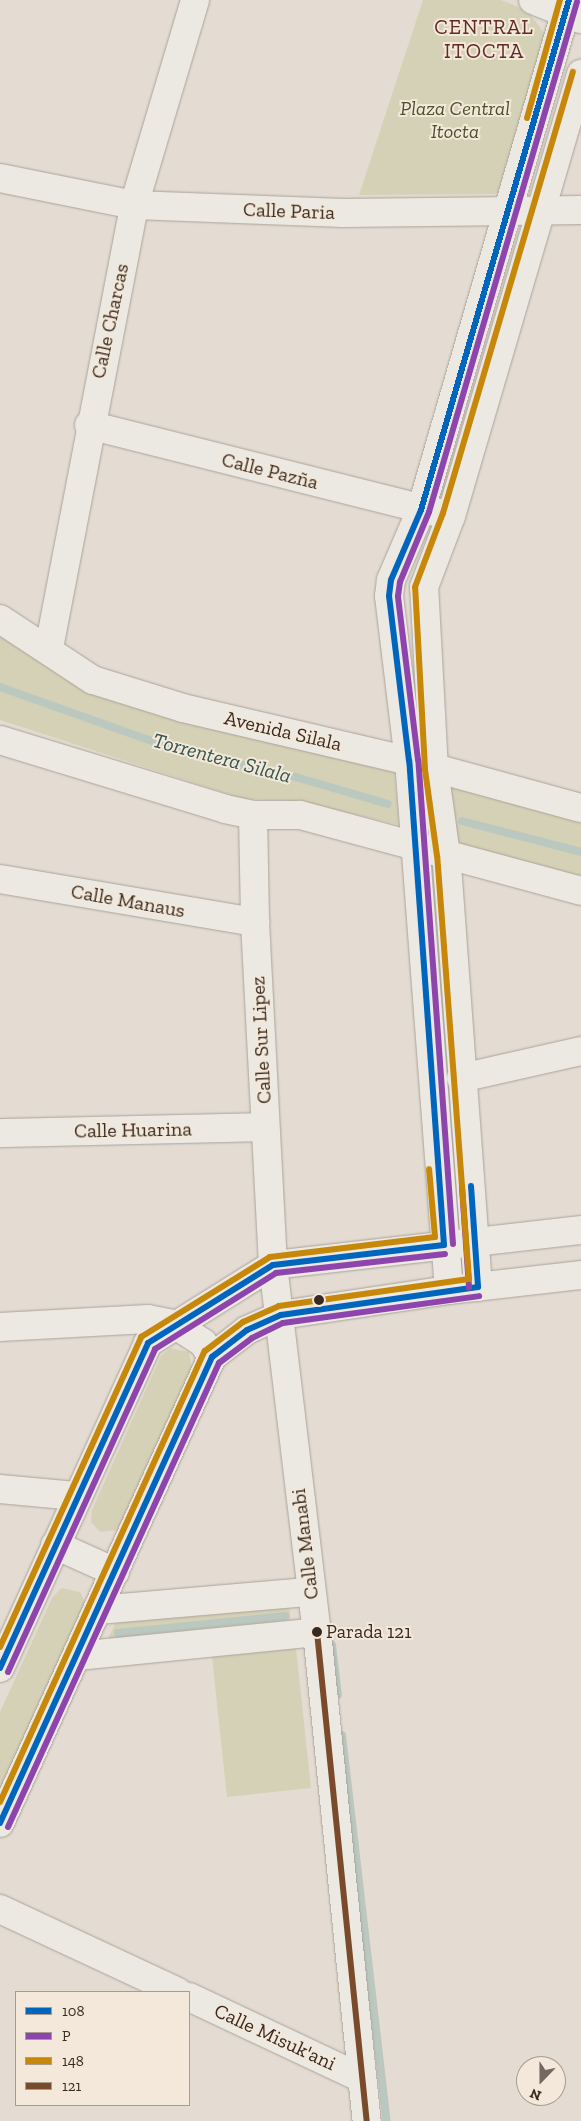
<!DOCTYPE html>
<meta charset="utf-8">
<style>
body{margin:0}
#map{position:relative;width:581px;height:2121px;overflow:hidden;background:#e4dcd2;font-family:"Zilla Slab",serif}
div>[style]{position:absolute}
.green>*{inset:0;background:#d5d1b6}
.stream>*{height:8px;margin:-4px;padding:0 4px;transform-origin:4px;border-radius:4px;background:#bbc8bf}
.roads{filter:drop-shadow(0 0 1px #aaa29a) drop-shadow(0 0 1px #aaa29a)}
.minor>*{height:28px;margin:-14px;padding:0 14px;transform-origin:14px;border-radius:14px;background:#ece8e2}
.tertiary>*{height:28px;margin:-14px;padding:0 14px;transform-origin:14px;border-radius:14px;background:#ece8e2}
.bus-1>*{height:6px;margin:-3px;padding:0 3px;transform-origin:3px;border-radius:3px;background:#0065bd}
.bus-2>*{height:6px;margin:-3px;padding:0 3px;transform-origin:3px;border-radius:3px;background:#8e44ad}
.bus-3>*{height:6px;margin:-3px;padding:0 3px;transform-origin:3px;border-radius:3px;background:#c78708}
.bus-4>*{height:6px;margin:-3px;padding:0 3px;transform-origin:3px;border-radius:3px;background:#7a4b2a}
.dots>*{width:14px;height:14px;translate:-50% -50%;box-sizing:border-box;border:2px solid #f3e8d9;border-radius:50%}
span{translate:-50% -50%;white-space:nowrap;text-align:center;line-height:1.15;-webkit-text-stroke:4px #f3e8d9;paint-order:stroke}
.bus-label{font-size:19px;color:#382a22}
.left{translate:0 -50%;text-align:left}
.park-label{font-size:20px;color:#4e522b;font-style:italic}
.street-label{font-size:20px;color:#382a22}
.neighbourhood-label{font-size:21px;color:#602a26;letter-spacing:1px}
.water-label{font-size:21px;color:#33564f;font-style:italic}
.legend{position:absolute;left:15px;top:1991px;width:175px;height:115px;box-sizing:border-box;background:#f3e8d9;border:1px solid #a89c90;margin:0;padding:6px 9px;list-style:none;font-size:15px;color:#382a22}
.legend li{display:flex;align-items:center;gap:10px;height:25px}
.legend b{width:25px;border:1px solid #a89c90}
.north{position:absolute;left:516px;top:2056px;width:50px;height:50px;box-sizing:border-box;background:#f3e8d9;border:1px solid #a89c90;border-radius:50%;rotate:202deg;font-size:14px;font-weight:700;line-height:20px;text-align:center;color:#382a22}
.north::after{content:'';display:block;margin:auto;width:18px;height:22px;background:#746860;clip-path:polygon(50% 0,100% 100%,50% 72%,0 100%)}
</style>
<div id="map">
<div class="green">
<i style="clip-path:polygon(423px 0,501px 0,528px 11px,547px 37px,500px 191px,495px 194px,359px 195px)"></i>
<i style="clip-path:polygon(0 631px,88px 685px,394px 765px,399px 825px,298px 801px,243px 799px,0 720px)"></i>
<i style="clip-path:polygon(448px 787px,581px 822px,581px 878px,455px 843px)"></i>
<i style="clip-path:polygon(170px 1348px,189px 1352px,192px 1370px,119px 1530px,100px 1532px,91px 1522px,92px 1510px,161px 1356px)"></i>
<i style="clip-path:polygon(61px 1588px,80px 1592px,86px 1604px,0 1796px,0 1712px,52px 1598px)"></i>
<i style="clip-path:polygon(289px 1605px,291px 1623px,107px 1641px,116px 1622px)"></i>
<i style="clip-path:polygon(296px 1648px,311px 1788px,227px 1797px,212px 1657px)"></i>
</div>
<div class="stream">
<i style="left:0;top:687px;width:196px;rotate:19.6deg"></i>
<i style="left:185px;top:753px;width:99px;rotate:11.7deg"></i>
<i style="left:282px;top:773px;width:110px;rotate:16.3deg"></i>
<i style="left:462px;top:821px;width:123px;rotate:14.6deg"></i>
<i style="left:118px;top:1633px;width:168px;rotate:-5.8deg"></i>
<i style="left:332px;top:1645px;width:50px;rotate:83.2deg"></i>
<i style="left:342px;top:1735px;width:389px;rotate:83.4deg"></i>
</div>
<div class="roads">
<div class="minor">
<i style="left:533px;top:0;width:51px;rotate:22deg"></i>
<i style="left:0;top:178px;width:137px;rotate:11.4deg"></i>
<i style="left:134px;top:205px;width:209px;rotate:2.2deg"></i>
<i style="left:343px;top:213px;width:238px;rotate:-0.7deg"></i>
<i style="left:89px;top:425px;width:362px;rotate:14.1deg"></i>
<i style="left:0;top:619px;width:111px;rotate:33.3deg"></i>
<i style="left:93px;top:680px;width:94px;rotate:17.3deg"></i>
<i style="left:183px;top:708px;width:232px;rotate:13.2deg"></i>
<i style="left:409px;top:761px;width:178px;rotate:15.3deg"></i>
<i style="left:49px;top:648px;width:451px;rotate:-79.1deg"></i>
<i style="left:134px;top:205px;width:214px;rotate:-73.4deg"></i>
<i style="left:0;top:740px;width:235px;rotate:17deg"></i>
<i style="left:225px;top:809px;width:29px;rotate:12deg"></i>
<i style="left:253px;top:815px;width:47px"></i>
<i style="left:300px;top:815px;width:291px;rotate:15.1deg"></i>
<i style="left:253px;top:815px;width:107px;rotate:88.9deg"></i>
<i style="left:255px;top:922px;width:343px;rotate:87deg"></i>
<i style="left:273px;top:1265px;width:370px;rotate:83.2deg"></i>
<i style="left:317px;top:1632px;width:492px;rotate:84.2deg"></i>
<i style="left:0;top:879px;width:259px;rotate:9.6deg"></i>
<i style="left:461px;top:1078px;width:123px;rotate:-12.7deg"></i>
<i style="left:0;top:1133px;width:265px;rotate:-1.3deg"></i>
<i style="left:478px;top:1287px;width:433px;rotate:-94.2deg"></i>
<i style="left:446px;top:855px;width:87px;rotate:-97.9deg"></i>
<i style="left:434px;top:769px;width:182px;rotate:-93.1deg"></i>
<i style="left:424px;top:587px;width:76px;rotate:-69.2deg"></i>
<i style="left:451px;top:516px;width:461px;rotate:-73.6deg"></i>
<i style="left:449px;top:1290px;width:531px;rotate:-94.32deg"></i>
<i style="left:409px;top:761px;width:166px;rotate:-96.9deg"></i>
<i style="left:389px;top:596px;width:16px;rotate:-83deg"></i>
<i style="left:391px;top:580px;width:76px;rotate:-66.8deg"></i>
<i style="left:421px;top:510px;width:531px;rotate:-73.82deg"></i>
<i style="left:0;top:1327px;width:148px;rotate:-3.1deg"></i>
<i style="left:148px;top:1319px;width:26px;rotate:11deg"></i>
<i style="left:174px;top:1324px;width:35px;rotate:33deg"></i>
<i style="left:203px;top:1343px;width:17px;rotate:57deg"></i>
<i style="left:98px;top:1610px;width:213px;rotate:-4.9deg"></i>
<i style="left:77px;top:1656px;width:241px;rotate:-5.7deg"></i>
<i style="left:0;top:1909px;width:196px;rotate:25deg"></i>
<i style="left:189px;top:1997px;width:190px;rotate:25.2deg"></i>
</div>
<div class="tertiary">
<i style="left:0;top:1489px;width:76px;rotate:5.3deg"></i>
<i style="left:55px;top:1545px;width:66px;rotate:24.2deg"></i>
<i style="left:0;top:1668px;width:357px;rotate:-65.5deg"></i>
<i style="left:148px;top:1343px;width:147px;rotate:-32deg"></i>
<i style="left:273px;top:1265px;width:310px;rotate:-6.5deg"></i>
<i style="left:0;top:1823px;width:512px;rotate:-65.54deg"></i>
<i style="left:212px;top:1357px;width:44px;rotate:-37.6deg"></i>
<i style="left:247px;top:1330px;width:37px;rotate:-24deg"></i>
<i style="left:281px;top:1315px;width:170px;rotate:-8.5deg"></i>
<i style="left:449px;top:1290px;width:133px;rotate:-6.5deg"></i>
</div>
</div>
<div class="bus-1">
<i style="left:471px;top:1186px;width:101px;rotate:86deg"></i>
<i style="left:444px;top:1245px;width:485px;rotate:-94.1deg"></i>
<i style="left:409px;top:761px;width:166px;rotate:-96.9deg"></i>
<i style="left:389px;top:596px;width:16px;rotate:-83deg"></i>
<i style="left:391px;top:580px;width:76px;rotate:-66.8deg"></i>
<i style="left:421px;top:510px;width:531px;rotate:-73.82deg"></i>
<i style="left:0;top:1668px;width:357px;rotate:-65.5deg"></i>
<i style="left:148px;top:1343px;width:147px;rotate:-32deg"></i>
<i style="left:273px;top:1265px;width:172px;rotate:-6.7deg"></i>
<i style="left:0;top:1823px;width:512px;rotate:-65.54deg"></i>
<i style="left:212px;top:1357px;width:44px;rotate:-37.6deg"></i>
<i style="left:247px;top:1330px;width:37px;rotate:-24deg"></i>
<i style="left:281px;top:1315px;width:199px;rotate:-8.1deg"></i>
</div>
<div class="bus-2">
<i style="left:462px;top:1187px;width:101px;rotate:86deg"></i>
<i style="left:453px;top:1244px;width:485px;rotate:-94.1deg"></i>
<i style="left:418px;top:760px;width:165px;rotate:-97deg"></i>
<i style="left:398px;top:596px;width:14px;rotate:-82deg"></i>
<i style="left:400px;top:582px;width:76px;rotate:-67.5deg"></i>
<i style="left:429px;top:512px;width:531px;rotate:-73.82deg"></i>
<i style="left:8px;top:1672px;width:355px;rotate:-65.5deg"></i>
<i style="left:155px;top:1349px;width:143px;rotate:-32.1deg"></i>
<i style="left:276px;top:1273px;width:170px;rotate:-6.4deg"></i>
<i style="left:8px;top:1827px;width:510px;rotate:-65.55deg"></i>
<i style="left:219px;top:1363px;width:41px;rotate:-37.1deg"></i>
<i style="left:252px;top:1338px;width:34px;rotate:-26deg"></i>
<i style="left:283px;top:1323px;width:198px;rotate:-7.8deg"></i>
</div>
<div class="bus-3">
<i style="left:527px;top:118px;width:123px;rotate:-74.4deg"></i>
<i style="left:0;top:1647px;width:341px;rotate:-65.5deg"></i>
<i style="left:141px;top:1337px;width:152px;rotate:-31.8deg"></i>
<i style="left:270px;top:1257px;width:166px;rotate:-6.9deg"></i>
<i style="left:435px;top:1237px;width:68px;rotate:-95deg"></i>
<i style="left:0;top:1802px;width:495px;rotate:-65.6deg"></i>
<i style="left:205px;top:1351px;width:48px;rotate:-37.3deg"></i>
<i style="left:243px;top:1322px;width:39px;rotate:-24deg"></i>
<i style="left:279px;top:1306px;width:192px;rotate:-8.1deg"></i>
<i style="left:469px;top:1279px;width:424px;rotate:-94.3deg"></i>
<i style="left:437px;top:856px;width:88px;rotate:-97.9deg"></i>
<i style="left:425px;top:769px;width:182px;rotate:-93.1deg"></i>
<i style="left:415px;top:587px;width:79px;rotate:-69.3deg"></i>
<i style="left:443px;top:513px;width:460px;rotate:-73.6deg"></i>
</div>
<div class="bus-4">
<i style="left:317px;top:1632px;width:492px;rotate:84.2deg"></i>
</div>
<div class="dots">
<i style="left:319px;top:1300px;background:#382a22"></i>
<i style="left:317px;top:1632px;background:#382a22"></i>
</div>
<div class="bus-label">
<span class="left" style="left:326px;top:1632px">Parada 121</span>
</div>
<div class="park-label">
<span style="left:455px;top:120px">Plaza Central<br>Itocta</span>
</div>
<div class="street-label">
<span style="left:289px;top:211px;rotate:2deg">Calle Paria</span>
<span style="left:110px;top:321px;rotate:-78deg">Calle Charcas</span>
<span style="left:270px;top:471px;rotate:14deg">Calle Pazña</span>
<span style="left:283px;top:731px;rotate:13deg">Avenida Silala</span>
<span style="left:128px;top:901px;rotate:10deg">Calle Manaus</span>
<span style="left:261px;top:1040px;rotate:-93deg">Calle Sur Lipez</span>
<span style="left:133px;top:1130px;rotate:-1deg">Calle Huarina</span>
<span style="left:305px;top:1544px;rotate:-97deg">Calle Manabi</span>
<span style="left:275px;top:2037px;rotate:25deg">Calle Misuk'ani</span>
</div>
<div class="neighbourhood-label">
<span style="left:484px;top:39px">CENTRAL<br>ITOCTA</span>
</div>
<div class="water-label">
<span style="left:222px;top:758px;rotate:15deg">Torrentera Silala</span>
</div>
<ul class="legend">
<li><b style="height:6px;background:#0065bd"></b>108</li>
<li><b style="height:6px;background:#8e44ad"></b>P</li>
<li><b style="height:6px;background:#c78708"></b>148</li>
<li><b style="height:6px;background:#7a4b2a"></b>121</li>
</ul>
<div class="north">N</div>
</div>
